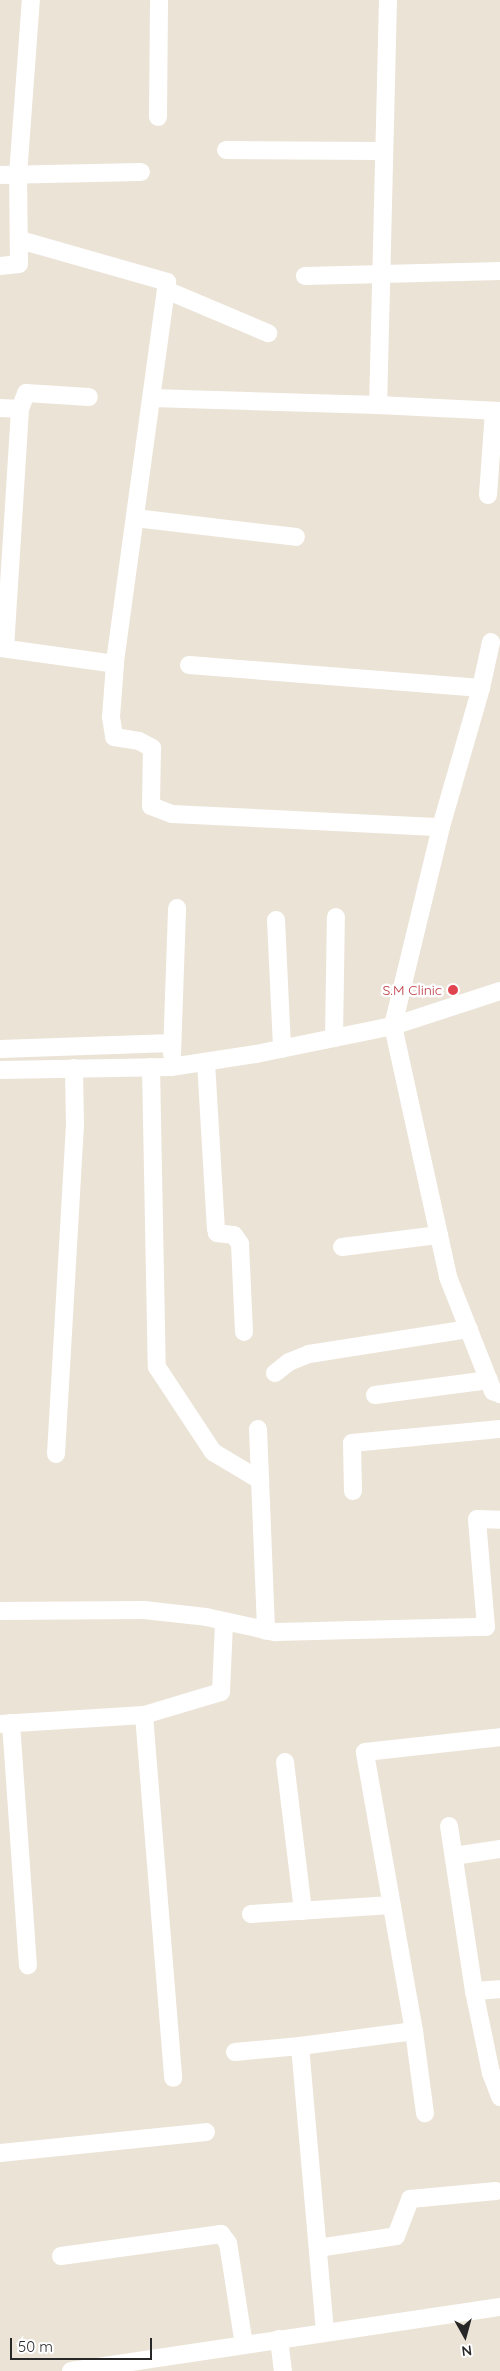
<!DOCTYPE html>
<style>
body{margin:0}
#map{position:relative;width:500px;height:2371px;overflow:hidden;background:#ebe3d6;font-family:Quicksand,sans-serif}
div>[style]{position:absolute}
.minor>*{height:18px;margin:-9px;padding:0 9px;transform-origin:9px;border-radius:9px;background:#fff}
.dots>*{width:14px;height:14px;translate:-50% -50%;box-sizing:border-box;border:2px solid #fff;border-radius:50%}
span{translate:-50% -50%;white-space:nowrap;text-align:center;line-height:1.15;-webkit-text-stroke:5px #fff;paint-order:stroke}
.health-label{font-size:14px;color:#be3a42}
.right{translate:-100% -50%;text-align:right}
.north{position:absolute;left:440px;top:2311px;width:50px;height:50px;-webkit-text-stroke:4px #fff;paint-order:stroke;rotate:173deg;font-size:14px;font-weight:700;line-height:20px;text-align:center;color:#272727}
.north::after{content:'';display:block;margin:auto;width:18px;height:22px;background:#272727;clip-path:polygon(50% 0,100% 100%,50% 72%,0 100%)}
.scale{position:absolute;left:10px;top:2338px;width:142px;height:22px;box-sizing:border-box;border:2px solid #272727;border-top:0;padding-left:6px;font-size:15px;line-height:18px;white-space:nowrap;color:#272727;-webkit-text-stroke:4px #fff;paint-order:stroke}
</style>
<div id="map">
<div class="minor">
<i style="left:388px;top:0;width:405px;rotate:91.4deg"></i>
<i style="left:378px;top:405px;width:122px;rotate:2.8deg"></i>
<i style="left:158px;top:117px;width:117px;rotate:-89.5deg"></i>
<i style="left:226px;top:150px;width:156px;rotate:0.4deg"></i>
<i style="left:0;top:175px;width:141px;rotate:-1.2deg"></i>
<i style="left:20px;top:240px;width:153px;rotate:15.9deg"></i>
<i style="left:167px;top:282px;width:386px;rotate:97.8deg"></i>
<i style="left:115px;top:664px;width:53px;rotate:94.3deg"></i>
<i style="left:111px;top:717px;width:20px;rotate:81deg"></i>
<i style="left:114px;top:737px;width:25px;rotate:9deg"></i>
<i style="left:139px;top:741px;width:15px;rotate:28deg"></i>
<i style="left:152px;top:748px;width:58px;rotate:91deg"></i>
<i style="left:151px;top:806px;width:22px;rotate:21deg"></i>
<i style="left:172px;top:814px;width:269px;rotate:2.8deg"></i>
<i style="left:0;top:266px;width:19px;rotate:-6deg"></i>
<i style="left:19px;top:264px;width:89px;rotate:-90.6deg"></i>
<i style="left:18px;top:175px;width:175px;rotate:-85.8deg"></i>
<i style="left:305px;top:276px;width:195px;rotate:-1.5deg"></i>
<i style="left:166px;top:290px;width:111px;rotate:22.9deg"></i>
<i style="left:152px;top:398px;width:226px;rotate:1.8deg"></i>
<i style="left:0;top:408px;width:20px;rotate:3deg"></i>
<i style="left:488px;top:495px;width:84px;rotate:-85.9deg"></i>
<i style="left:135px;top:518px;width:162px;rotate:6.7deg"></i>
<i style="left:0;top:648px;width:116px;rotate:7.9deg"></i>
<i style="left:5px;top:648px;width:239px;rotate:-86.4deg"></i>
<i style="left:20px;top:409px;width:17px;rotate:-69deg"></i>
<i style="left:26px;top:393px;width:63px;rotate:3.6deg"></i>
<i style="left:189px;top:665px;width:293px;rotate:4.5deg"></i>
<i style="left:481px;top:688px;width:145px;rotate:106.1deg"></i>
<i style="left:441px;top:827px;width:205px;rotate:103.6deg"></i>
<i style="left:481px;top:688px;width:47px;rotate:-77.7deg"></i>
<i style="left:276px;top:920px;width:129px;rotate:87.3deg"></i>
<i style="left:393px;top:1026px;width:113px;rotate:-18.1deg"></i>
<i style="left:334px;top:1038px;width:121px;rotate:-89.1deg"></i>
<i style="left:0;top:1049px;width:172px;rotate:-2deg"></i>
<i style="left:172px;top:1054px;width:146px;rotate:-88deg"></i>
<i style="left:206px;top:1062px;width:166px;rotate:86.6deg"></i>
<i style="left:216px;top:1228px;width:5px;rotate:79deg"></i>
<i style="left:217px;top:1233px;width:17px;rotate:7deg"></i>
<i style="left:234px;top:1235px;width:11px;rotate:56deg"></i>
<i style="left:240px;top:1244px;width:88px;rotate:87.4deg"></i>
<i style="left:151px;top:1067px;width:300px;rotate:88.9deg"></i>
<i style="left:157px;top:1367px;width:102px;rotate:56.6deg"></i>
<i style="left:213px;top:1452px;width:55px;rotate:30.8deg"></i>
<i style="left:0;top:1070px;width:171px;rotate:-1deg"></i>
<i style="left:171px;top:1067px;width:86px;rotate:-8.7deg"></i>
<i style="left:256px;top:1054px;width:140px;rotate:-11.6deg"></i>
<i style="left:393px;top:1026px;width:257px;rotate:77.6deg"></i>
<i style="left:448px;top:1277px;width:123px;rotate:68.5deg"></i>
<i style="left:493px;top:1391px;width:8px;rotate:23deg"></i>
<i style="left:342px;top:1247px;width:98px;rotate:-7.1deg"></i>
<i style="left:275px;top:1373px;width:18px;rotate:-38deg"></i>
<i style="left:289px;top:1362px;width:22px;rotate:-22deg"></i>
<i style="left:309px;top:1354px;width:162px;rotate:-8.9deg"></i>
<i style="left:375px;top:1395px;width:115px;rotate:-7.5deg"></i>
<i style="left:258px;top:1429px;width:202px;rotate:87.7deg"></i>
<i style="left:56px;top:1454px;width:329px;rotate:-86.7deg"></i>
<i style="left:75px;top:1126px;width:58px;rotate:-91deg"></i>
<i style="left:353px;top:1491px;width:48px;rotate:-91.2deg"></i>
<i style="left:352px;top:1443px;width:149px;rotate:-5.4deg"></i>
<i style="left:0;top:1611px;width:144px;rotate:-0.4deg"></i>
<i style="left:144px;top:1610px;width:62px;rotate:6.4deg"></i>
<i style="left:206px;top:1617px;width:71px;rotate:12.3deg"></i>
<i style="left:275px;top:1632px;width:211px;rotate:-1.4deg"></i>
<i style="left:486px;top:1627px;width:108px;rotate:-94.8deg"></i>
<i style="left:477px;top:1519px;width:23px;rotate:2deg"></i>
<i style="left:144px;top:1715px;width:364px;rotate:85.4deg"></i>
<i style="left:11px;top:1723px;width:243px;rotate:86deg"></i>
<i style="left:0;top:1724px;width:144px;rotate:-3.6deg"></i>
<i style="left:144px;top:1715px;width:80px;rotate:-16.6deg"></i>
<i style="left:221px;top:1692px;width:70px;rotate:-87.5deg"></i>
<i style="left:285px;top:1762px;width:150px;rotate:83.1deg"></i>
<i style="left:449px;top:1826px;width:167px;rotate:81.4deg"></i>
<i style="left:474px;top:1991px;width:84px;rotate:78.3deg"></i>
<i style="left:491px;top:2073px;width:26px;rotate:69deg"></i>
<i style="left:454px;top:1856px;width:47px;rotate:-8.7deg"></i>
<i style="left:251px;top:1914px;width:141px;rotate:-3.7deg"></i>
<i style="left:474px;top:1991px;width:26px;rotate:-4deg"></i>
<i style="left:414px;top:2031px;width:83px;rotate:82.4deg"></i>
<i style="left:235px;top:2052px;width:65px;rotate:-5.3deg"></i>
<i style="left:0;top:2153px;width:207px;rotate:-5.8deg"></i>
<i style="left:318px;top:2248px;width:79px;rotate:-8.7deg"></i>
<i style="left:396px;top:2236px;width:40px;rotate:-69deg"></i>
<i style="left:410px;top:2199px;width:86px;rotate:-5.3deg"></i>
<i style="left:61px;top:2256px;width:162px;rotate:-7.8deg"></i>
<i style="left:221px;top:2234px;width:11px;rotate:52deg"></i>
<i style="left:228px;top:2243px;width:103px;rotate:81.1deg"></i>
<i style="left:325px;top:2332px;width:287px;rotate:-95deg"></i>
<i style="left:300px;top:2046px;width:115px;rotate:-7.5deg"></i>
<i style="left:414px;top:2031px;width:283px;rotate:-100deg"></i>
<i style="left:365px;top:1752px;width:136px;rotate:-6.3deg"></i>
<i style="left:279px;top:2339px;width:32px;rotate:83deg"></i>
<i style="left:71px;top:2371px;width:434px;rotate:-8.5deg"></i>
</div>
<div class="dots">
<i style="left:453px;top:990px;background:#e0444e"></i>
</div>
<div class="health-label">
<span class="right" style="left:442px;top:990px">S.M Clinic</span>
</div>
<div class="north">N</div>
<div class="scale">50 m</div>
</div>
